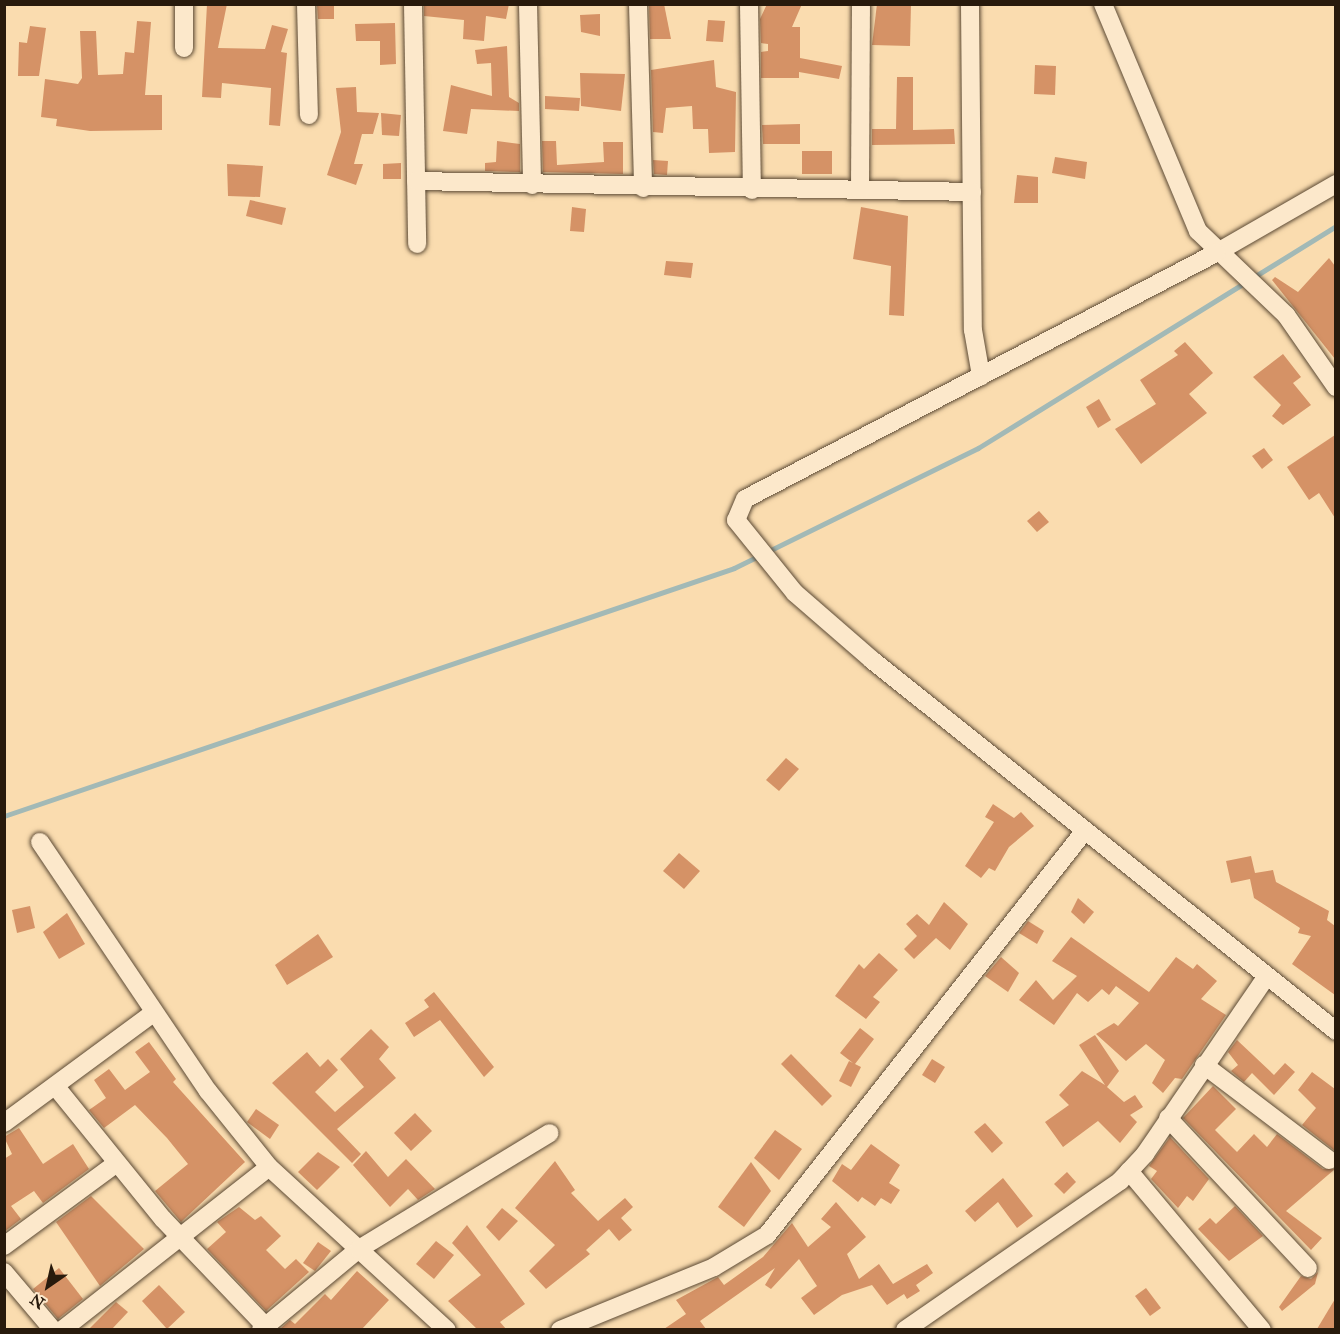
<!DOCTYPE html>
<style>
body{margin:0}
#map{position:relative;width:1340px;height:1334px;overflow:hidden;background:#fadcaf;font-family:"IM FELL Great Primer",serif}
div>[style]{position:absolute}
.stream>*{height:5px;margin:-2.5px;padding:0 2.5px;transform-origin:2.5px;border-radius:2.5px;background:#a2b9b6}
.building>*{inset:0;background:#d59266}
.roads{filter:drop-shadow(0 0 2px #5c4a35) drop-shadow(0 0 2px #5c4a35)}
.minor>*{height:18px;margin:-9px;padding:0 9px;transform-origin:9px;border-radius:9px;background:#fce8cb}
span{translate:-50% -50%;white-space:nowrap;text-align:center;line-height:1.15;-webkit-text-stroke:4.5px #fce8cb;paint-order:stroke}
.frame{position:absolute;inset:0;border:6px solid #281a0c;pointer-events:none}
.north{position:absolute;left:18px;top:1256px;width:60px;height:60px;-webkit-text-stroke:4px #fce8cb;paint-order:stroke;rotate:214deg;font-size:16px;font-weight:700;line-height:24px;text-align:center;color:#281a0c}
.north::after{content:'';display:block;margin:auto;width:21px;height:27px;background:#281a0c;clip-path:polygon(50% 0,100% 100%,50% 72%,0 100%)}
</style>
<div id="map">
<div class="stream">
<i style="left:4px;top:816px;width:771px;rotate:-18.76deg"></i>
<i style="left:734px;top:568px;width:272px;rotate:-26.2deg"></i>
<i style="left:978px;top:448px;width:421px;rotate:-31.8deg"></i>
</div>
<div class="building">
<i style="clip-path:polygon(207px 4px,227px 4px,218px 48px,265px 49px,272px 25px,288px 29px,281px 52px,287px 53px,280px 126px,269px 125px,271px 88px,222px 83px,221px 98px,202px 97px)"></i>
<i style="clip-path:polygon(317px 4px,334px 4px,334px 19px,318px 19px)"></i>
<i style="clip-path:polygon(424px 4px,509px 4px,506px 19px,486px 16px,484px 41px,463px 39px,464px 20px,424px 16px)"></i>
<i style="clip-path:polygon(649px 4px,664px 4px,671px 39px,650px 39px)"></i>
<i style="clip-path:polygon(767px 4px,802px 4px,792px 27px,800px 27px,800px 58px,842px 66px,839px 79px,799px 72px,799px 78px,761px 78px,761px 52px,768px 51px,768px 44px,761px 43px,760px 19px)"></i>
<i style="clip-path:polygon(877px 4px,911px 4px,910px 46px,872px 45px)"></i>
<i style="clip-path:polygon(600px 14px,600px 36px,581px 32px,580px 15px)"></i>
<i style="clip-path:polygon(708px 20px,725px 21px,723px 42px,706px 41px)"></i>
<i style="clip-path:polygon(137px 21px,151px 22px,145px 95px,162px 95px,162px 130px,90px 131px,56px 126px,57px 119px,41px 117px,45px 79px,78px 84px,82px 78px,80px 31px,96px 31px,98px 75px,123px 74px,125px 52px,134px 53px)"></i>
<i style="clip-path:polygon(395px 23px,396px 64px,380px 65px,380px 41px,356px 41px,355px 24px)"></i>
<i style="clip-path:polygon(30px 26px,46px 28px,39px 76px,18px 76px,19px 42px,27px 43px)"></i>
<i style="clip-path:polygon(507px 46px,509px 97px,519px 103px,519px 111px,471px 109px,467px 134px,443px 131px,451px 85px,492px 96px,491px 63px,477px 64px,475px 50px)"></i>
<i style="clip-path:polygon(714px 60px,716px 87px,736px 92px,735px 152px,709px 153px,708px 129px,693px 129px,692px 106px,666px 108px,663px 133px,653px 132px,651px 70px)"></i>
<i style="clip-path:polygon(1035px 65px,1056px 66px,1055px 95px,1034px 94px)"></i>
<i style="clip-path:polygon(580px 73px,625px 74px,621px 111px,581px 106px)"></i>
<i style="clip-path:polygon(897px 77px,913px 77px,913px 130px,954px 129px,955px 144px,872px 145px,872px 129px,896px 129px)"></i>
<i style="clip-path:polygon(356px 87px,357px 112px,379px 113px,373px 134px,362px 134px,354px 164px,363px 164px,356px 185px,327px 175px,341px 132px,336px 88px)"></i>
<i style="clip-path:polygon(545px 96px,580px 98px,579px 111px,545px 109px)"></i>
<i style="clip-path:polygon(381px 113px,401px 115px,399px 136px,382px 135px)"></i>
<i style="clip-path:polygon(800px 124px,800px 144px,763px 144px,762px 125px)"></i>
<i style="clip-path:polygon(497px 141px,520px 144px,520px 172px,485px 171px,485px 163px,496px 162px)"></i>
<i style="clip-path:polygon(542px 141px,556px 141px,557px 165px,604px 162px,603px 142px,623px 142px,623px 174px,543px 172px)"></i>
<i style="clip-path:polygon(802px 151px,832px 151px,832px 174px,802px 174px)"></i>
<i style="clip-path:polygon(1055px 157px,1087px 162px,1085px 179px,1052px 173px)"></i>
<i style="clip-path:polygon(653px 160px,668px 161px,667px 175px,654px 174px)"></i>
<i style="clip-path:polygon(401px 163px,401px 179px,383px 179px,383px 164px)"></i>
<i style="clip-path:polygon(227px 164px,263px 166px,260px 197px,228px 196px)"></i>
<i style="clip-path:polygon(1017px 175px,1038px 177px,1038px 203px,1014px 203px)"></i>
<i style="clip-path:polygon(250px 200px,286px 208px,282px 225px,246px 216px)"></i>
<i style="clip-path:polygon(572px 207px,586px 209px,584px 232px,570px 231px)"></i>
<i style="clip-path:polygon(861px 207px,908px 216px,904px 316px,889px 315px,891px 266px,853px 259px)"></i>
<i style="clip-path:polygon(1329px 258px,1335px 266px,1335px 359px,1272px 280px,1275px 277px,1298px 292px)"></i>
<i style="clip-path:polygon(666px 261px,693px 263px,691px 278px,664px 275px)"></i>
<i style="clip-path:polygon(1185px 342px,1213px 373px,1189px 394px,1207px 413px,1141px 464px,1115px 429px,1156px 404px,1140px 380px,1178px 355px,1174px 351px)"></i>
<i style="clip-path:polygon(1283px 354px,1301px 377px,1293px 383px,1311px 405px,1283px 425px,1272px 416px,1281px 405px,1253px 377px)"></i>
<i style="clip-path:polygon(1099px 399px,1111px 420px,1098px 428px,1086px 407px)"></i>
<i style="clip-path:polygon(1335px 435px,1335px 518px,1319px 493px,1309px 500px,1287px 467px)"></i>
<i style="clip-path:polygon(1264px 448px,1273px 460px,1262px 469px,1252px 456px)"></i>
<i style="clip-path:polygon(1039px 511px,1049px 522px,1037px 532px,1027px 521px)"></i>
<i style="clip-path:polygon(786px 758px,799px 769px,779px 791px,766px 780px)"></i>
<i style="clip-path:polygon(993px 804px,1014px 818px,1021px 812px,1034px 826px,1009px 847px,995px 871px,989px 868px,981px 878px,965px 866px,994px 822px,985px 817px)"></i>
<i style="clip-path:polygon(679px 853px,700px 871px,684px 889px,663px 871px)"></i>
<i style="clip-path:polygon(1251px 856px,1255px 873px,1273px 870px,1276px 882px,1329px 911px,1327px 920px,1335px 926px,1335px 995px,1292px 964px,1311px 936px,1298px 933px,1300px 928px,1254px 898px,1250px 879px,1231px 883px,1226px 861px)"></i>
<i style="clip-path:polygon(1078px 898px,1094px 912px,1084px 924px,1071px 912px)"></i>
<i style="clip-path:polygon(944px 902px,968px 924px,950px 950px,936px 938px,914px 959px,904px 949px,917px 936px,906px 924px,917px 914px,929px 925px)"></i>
<i style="clip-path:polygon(30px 906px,35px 928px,17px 933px,12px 910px)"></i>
<i style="clip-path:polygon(67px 913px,85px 944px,59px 959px,43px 932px)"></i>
<i style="clip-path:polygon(1028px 921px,1044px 931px,1037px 944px,1019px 933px)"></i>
<i style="clip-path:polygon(318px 934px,333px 957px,287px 985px,275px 965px)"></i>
<i style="clip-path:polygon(1071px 937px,1149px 992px,1176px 957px,1193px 969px,1197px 964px,1217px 981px,1201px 999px,1226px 1015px,1182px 1079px,1175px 1078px,1163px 1093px,1152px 1083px,1165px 1060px,1146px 1044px,1126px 1061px,1096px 1034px,1114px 1023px,1118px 1026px,1139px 1003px,1116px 986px,1109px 995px,1102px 989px,1088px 1002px,1077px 993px,1054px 1025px,1019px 1000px,1036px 980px,1053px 1000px,1077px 976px,1052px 961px)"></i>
<i style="clip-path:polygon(879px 953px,898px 970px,873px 997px,880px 1002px,866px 1019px,835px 996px,859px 964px,864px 969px)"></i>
<i style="clip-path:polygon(1001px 957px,1019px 973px,1008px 992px,985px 976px)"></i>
<i style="clip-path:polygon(434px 992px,494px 1067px,484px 1077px,440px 1020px,414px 1037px,405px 1023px,429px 1007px,424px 1000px)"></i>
<i style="clip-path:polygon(860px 1028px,874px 1039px,855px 1064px,861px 1067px,851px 1087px,839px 1081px,849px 1061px,853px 1063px,840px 1053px)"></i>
<i style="clip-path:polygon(371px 1029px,389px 1047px,379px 1059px,396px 1078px,337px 1129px,361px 1154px,352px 1163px,272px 1083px,307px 1052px,320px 1067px,328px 1059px,338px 1070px,315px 1092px,335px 1112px,364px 1087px,340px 1059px)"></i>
<i style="clip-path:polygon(1095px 1035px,1119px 1071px,1107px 1087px,1124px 1102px,1135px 1095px,1143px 1107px,1130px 1115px,1137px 1122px,1120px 1143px,1098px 1121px,1063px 1147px,1045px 1122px,1069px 1105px,1059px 1095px,1082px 1071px,1105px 1085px,1079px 1045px)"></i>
<i style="clip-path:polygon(1237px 1040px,1274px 1075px,1285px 1063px,1295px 1072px,1274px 1095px,1252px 1073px,1244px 1082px,1231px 1071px,1238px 1065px,1228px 1052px)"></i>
<i style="clip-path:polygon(149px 1042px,176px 1079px,173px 1082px,245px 1162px,181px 1222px,155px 1191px,188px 1164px,167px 1138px,135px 1105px,104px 1128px,89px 1110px,106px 1098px,94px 1080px,109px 1069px,125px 1090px,150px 1072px,135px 1052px)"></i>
<i style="clip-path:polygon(791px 1054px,832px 1096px,822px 1106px,781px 1064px)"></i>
<i style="clip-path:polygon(932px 1059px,945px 1067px,935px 1083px,922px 1075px)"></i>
<i style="clip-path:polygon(1312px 1072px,1335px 1089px,1335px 1151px,1302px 1125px,1316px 1108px,1298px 1090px)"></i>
<i style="clip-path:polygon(1213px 1086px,1236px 1109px,1215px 1130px,1237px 1152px,1254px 1134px,1267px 1147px,1277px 1134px,1323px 1169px,1335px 1169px,1286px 1211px,1322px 1238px,1311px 1250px,1183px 1118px)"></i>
<i style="clip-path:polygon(256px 1109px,279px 1125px,270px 1139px,247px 1122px)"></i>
<i style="clip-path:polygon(415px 1113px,432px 1131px,411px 1151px,394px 1133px)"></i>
<i style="clip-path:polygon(985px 1123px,1003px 1143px,992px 1153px,974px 1132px)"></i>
<i style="clip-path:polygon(19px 1128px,43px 1164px,73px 1144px,89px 1169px,43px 1203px,34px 1191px,11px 1206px,21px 1219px,4px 1232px,4px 1159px,12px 1154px,4px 1137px)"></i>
<i style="clip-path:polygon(775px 1130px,802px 1149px,779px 1180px,754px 1158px)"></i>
<i style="clip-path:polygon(1170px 1137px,1209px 1179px,1193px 1201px,1187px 1196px,1178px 1208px,1151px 1179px,1157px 1171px,1149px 1166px)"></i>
<i style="clip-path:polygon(871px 1144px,900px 1165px,889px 1183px,900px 1190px,891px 1204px,881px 1198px,875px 1206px,862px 1197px,858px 1202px,832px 1181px,842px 1164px,851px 1170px)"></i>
<i style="clip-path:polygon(366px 1151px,388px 1177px,406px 1159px,435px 1189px,418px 1200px,408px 1189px,390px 1207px,353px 1165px)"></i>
<i style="clip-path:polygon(318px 1152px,340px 1167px,317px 1190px,298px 1172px)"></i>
<i style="clip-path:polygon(555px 1161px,575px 1190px,571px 1193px,598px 1221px,625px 1198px,633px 1207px,621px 1218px,632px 1230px,619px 1241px,609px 1229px,586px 1250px,590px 1254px,546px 1289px,529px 1271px,555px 1245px,515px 1208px)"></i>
<i style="clip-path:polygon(751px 1162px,771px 1191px,744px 1227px,718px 1207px)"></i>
<i style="clip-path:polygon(1067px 1172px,1076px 1182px,1064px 1194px,1054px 1184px)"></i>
<i style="clip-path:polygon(1003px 1178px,1033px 1216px,1017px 1228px,998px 1202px,975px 1222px,965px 1211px)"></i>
<i style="clip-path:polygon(91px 1196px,144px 1249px,100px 1286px,56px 1222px)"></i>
<i style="clip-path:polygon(836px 1202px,866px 1237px,847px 1254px,859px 1279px,879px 1264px,893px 1284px,927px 1264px,933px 1273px,916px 1285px,920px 1291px,907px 1299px,904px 1294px,887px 1305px,872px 1285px,842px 1295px,814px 1315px,801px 1298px,817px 1286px,799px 1259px,771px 1289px,765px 1285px,775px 1268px,700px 1321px,706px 1329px,664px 1329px,686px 1314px,676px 1300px,718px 1277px,724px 1285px,763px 1257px,792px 1223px,808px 1247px,831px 1227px,821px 1219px)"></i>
<i style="clip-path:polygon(1235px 1206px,1263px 1236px,1229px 1261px,1198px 1229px,1210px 1218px,1216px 1224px)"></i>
<i style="clip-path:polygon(239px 1207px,255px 1220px,261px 1216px,281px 1236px,266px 1250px,285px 1269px,296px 1259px,309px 1272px,266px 1311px,207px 1249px,226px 1232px,217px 1222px)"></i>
<i style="clip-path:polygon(502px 1208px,518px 1221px,499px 1241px,486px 1227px)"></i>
<i style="clip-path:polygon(467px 1225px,525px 1304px,500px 1322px,506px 1329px,477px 1329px,448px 1301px,481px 1275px,452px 1243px)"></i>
<i style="clip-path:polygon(436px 1241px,454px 1255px,434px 1279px,416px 1264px)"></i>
<i style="clip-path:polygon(318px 1242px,331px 1251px,315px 1271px,303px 1263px)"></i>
<i style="clip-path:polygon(59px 1268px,83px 1299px,58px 1319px,33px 1289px)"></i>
<i style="clip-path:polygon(357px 1271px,389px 1300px,362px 1329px,280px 1329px,290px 1320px,295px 1324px,325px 1294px,331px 1300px)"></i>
<i style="clip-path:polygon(1318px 1272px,1315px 1284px,1282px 1311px,1279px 1307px,1301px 1276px,1311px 1279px)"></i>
<i style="clip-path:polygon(159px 1285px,185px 1312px,167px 1329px,142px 1301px)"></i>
<i style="clip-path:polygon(1146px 1288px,1161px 1308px,1150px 1316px,1135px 1296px)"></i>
<i style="clip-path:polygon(1335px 1299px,1335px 1329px,1317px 1329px)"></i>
<i style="clip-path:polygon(116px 1302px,128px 1312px,112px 1329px,89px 1329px)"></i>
</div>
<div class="roads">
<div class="minor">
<i style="left:184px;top:4px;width:44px;rotate:90deg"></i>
<i style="left:306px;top:4px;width:111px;rotate:88.5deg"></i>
<i style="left:413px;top:4px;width:240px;rotate:89deg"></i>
<i style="left:528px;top:4px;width:181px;rotate:88.7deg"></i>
<i style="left:638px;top:4px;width:184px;rotate:88.4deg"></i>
<i style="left:749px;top:4px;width:186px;rotate:89.1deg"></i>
<i style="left:970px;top:4px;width:326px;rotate:89.5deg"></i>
<i style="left:973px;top:330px;width:47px;rotate:80.1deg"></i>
<i style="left:1103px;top:4px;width:246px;rotate:67.3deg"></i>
<i style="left:1198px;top:231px;width:122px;rotate:43.7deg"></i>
<i style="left:1286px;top:315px;width:88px;rotate:55.2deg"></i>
<i style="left:416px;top:181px;width:556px;rotate:1.13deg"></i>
<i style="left:1336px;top:184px;width:138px;rotate:150.1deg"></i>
<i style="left:1216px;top:253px;width:531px;rotate:152.42deg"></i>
<i style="left:745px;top:499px;width:23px;rotate:113deg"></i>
<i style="left:736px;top:520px;width:94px;rotate:51.1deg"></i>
<i style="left:795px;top:593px;width:102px;rotate:41deg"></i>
<i style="left:872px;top:660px;width:594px;rotate:38.64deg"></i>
<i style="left:860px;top:190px;width:186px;rotate:-89.7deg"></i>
<i style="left:40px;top:842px;width:300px;rotate:56deg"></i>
<i style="left:208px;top:1091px;width:97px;rotate:51.2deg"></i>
<i style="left:269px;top:1167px;width:241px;rotate:42.5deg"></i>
<i style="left:1204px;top:1065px;width:157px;rotate:37.2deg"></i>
<i style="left:56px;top:1087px;width:170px;rotate:51deg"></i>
<i style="left:163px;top:1219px;width:153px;rotate:46.3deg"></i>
<i style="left:1168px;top:1118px;width:205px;rotate:47deg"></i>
<i style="left:4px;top:1123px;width:185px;rotate:-36.4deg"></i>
<i style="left:1129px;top:1171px;width:207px;rotate:50.1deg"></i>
<i style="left:4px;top:1246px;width:140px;rotate:-36.3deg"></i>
<i style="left:4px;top:1272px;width:76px;rotate:49.8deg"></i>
<i style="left:62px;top:1330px;width:263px;rotate:-38.2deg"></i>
<i style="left:261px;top:1330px;width:127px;rotate:-39.6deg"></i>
<i style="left:359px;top:1249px;width:223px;rotate:-31.3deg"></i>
<i style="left:560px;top:1330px;width:166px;rotate:-22.2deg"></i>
<i style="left:714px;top:1267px;width:62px;rotate:-31.1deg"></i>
<i style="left:767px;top:1235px;width:511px;rotate:-51.83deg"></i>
<i style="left:905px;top:1330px;width:262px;rotate:-34.7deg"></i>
<i style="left:1120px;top:1181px;width:37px;rotate:-47deg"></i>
<i style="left:1145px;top:1154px;width:214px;rotate:-55.6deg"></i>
</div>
</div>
<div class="frame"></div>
<div class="north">N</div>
</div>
